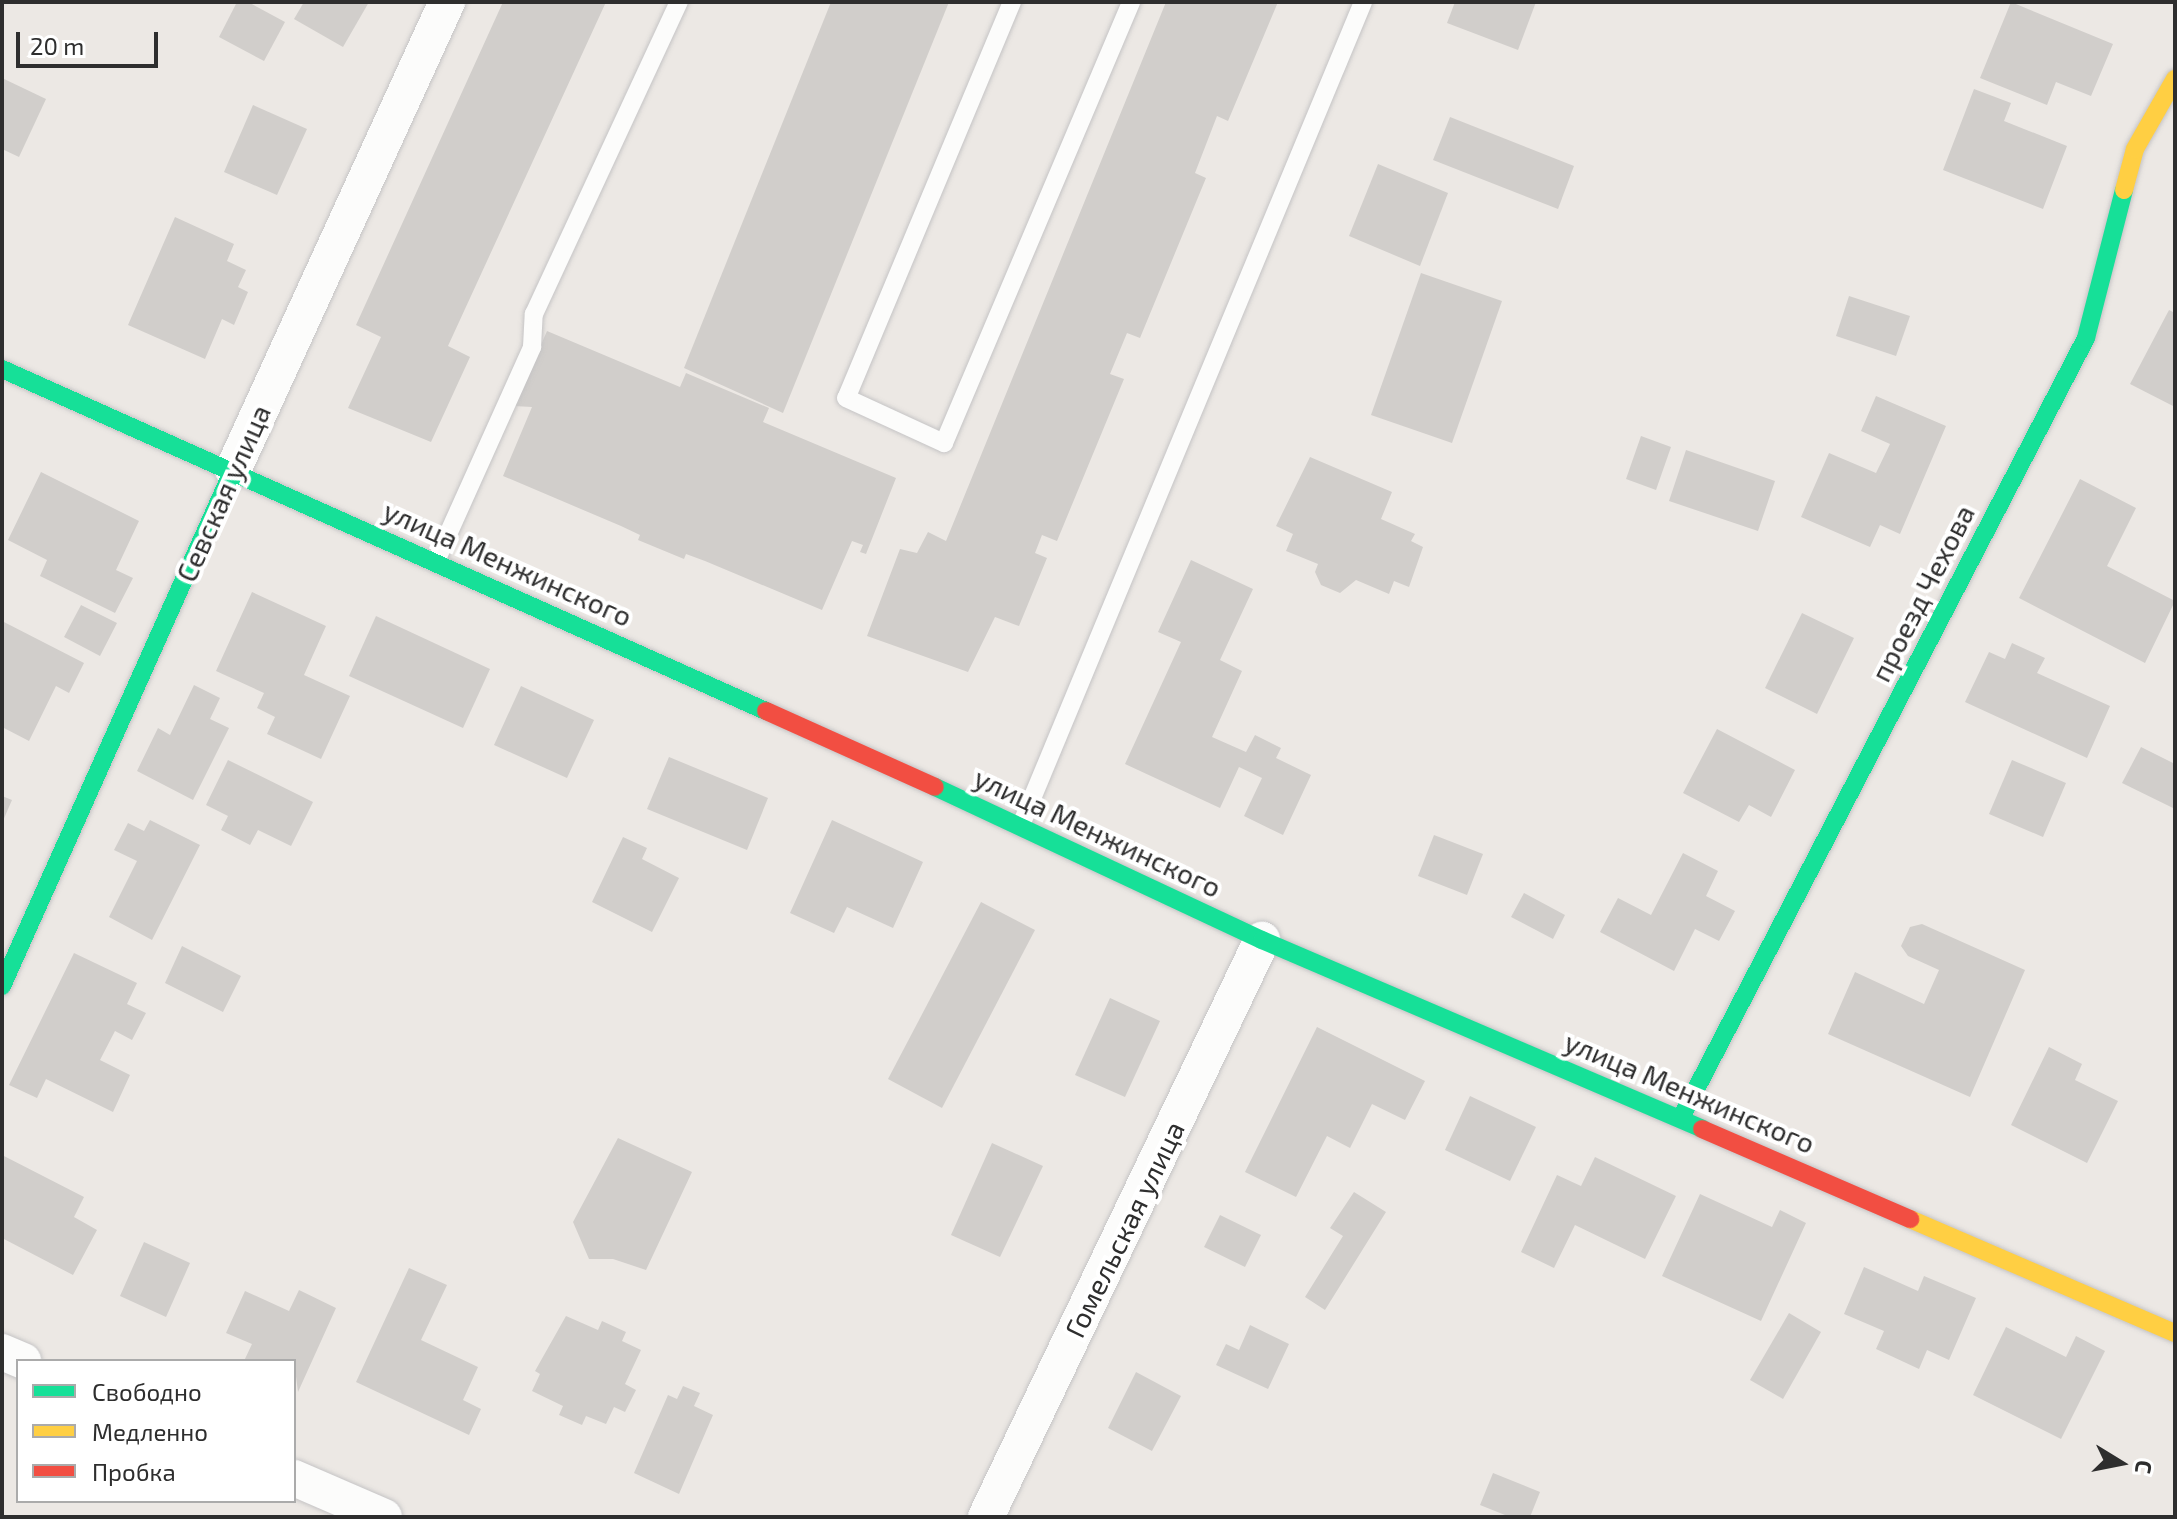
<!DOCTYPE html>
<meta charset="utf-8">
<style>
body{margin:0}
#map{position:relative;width:2177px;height:1519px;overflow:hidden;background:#ece8e4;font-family:"Exo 2",sans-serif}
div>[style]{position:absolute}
.building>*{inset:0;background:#d1cecb}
.roads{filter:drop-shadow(0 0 2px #c5c4c5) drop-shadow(0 0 2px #c5c4c5)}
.lane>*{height:18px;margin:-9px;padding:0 9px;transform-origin:9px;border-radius:9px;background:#fcfcfb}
.street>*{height:36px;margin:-18px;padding:0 18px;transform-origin:18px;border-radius:18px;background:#fcfcfb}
.fast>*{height:18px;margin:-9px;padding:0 9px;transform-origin:9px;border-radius:9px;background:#16e098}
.slow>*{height:18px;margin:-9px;padding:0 9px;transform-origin:9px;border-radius:9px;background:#ffcf43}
.jam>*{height:18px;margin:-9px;padding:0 9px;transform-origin:9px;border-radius:9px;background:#f24e42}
span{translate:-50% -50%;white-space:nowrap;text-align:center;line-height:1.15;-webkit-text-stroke:8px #fff;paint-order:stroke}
.street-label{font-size:28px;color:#2e2e2e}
.frame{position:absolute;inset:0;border:4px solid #2e2e2e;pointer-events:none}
.legend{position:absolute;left:16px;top:1359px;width:280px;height:144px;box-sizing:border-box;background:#fff;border:2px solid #ababab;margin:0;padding:10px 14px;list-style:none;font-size:24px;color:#2e2e2e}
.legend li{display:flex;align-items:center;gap:16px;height:40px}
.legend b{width:40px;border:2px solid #ababab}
.north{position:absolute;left:2081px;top:1423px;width:80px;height:80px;-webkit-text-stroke:6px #fff;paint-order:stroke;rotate:100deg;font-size:22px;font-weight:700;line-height:32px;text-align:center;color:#2e2e2e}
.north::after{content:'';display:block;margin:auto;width:28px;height:36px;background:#2e2e2e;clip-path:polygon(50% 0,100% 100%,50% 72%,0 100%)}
.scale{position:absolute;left:16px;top:32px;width:142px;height:36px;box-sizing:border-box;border:4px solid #2e2e2e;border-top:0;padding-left:10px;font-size:24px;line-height:28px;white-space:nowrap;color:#2e2e2e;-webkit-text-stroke:6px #fff;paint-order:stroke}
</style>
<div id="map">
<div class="building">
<i style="clip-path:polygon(237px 2px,248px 2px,285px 22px,264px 61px,219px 37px)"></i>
<i style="clip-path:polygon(304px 2px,369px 2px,343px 47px,294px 19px)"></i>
<i style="clip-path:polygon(503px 2px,606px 2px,448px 346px,470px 357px,431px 442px,348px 408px,381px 337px,356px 325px)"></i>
<i style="clip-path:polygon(831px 2px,949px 2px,783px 413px,684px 368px)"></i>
<i style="clip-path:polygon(1166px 2px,1278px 2px,1228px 121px,1217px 116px,1195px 173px,1206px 178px,1140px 338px,1127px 333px,1110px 374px,1124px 379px,1057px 541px,1042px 535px,1035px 553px,1047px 558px,1019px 626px,995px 617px,968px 672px,867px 636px,900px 549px,917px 553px,928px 532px,946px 541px)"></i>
<i style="clip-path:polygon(1455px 2px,1536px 2px,1518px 50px,1447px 23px)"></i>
<i style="clip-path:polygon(2011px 2px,2113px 44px,2091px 96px,2056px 82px,2047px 105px,1980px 78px)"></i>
<i style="clip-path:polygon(2px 78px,46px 99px,19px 157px,2px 149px)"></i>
<i style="clip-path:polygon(1974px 89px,2011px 103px,2004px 121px,2067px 146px,2043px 209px,1943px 170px)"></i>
<i style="clip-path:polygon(253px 105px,307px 129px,277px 195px,224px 172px)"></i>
<i style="clip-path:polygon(1450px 117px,1574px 166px,1558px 209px,1433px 160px)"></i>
<i style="clip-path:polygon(1378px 164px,1448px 193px,1420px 266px,1349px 236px)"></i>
<i style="clip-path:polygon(175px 217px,234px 244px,227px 261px,246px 270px,238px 287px,248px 292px,234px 325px,222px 319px,205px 359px,128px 325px)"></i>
<i style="clip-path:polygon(1421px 273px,1502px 301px,1452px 443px,1371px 415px)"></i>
<i style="clip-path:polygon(1849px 296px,1910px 316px,1896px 356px,1836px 336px)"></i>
<i style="clip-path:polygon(2169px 310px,2175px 313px,2175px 407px,2130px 384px)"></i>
<i style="clip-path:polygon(547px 331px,680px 387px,686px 373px,769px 408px,763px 422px,896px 478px,866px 554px,860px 552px,863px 545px,852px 541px,822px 610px,705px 561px,686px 554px,684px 559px,638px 540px,640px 535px,621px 526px,503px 476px,532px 407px,514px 406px)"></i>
<i style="clip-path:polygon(1876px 396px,1946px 426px,1900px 534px,1880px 525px,1870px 547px,1801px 517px,1829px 453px,1876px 473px,1890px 444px,1861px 431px)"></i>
<i style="clip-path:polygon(1641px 436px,1671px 447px,1656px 490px,1626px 479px)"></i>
<i style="clip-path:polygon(1686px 450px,1775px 481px,1758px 531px,1669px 501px)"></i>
<i style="clip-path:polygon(1310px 457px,1392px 492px,1381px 519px,1415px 534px,1411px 541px,1423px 547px,1409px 587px,1394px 581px,1389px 594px,1356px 580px,1340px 593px,1321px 585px,1315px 572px,1318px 564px,1286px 551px,1293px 534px,1276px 526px)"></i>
<i style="clip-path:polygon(41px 472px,139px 521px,116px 570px,133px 578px,115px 613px,40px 576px,47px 560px,8px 540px)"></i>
<i style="clip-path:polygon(2080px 479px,2136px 508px,2107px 566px,2175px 601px,2145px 663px,2019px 598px)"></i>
<i style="clip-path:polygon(1191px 560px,1253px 589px,1220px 660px,1242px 671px,1212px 737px,1246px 752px,1255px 735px,1281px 748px,1276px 758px,1311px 775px,1283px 835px,1244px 816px,1262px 778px,1239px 767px,1220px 808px,1125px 764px,1181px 642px,1158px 632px)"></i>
<i style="clip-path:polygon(252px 592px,326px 626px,304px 675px,350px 696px,321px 759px,267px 734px,275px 717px,257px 708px,264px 693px,216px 671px)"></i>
<i style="clip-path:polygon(81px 605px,117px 623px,100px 656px,64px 637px)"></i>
<i style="clip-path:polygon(1802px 613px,1854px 638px,1817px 714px,1765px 688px)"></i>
<i style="clip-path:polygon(376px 616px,490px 669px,463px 728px,349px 676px)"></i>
<i style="clip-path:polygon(2px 621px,84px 663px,69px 693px,56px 686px,29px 741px,2px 727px)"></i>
<i style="clip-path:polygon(2012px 643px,2045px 658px,2037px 673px,2110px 706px,2087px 758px,1965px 702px,1989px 652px,2005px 659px)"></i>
<i style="clip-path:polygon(194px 685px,220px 698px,210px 719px,229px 728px,193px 800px,137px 771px,158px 728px,170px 735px)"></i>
<i style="clip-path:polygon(521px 686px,594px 720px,567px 778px,494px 745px)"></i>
<i style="clip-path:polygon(1717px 729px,1795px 770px,1771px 817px,1749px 805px,1739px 822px,1683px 793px)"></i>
<i style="clip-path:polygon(2141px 747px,2175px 764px,2173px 808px,2122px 783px)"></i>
<i style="clip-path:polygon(669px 757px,768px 798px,747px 850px,647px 809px)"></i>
<i style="clip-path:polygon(228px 760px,313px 802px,291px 846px,258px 830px,250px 845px,221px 830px,228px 816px,206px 805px)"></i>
<i style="clip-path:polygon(2012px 760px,2066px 783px,2043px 837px,1989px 814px)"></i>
<i style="clip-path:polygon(2px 796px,12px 800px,2px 823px)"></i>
<i style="clip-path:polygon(150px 820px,200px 845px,152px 940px,109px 917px,137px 861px,114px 850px,128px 823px,144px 831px)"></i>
<i style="clip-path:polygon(832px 820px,923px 862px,893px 928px,847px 907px,834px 933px,790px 913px)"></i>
<i style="clip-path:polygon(1434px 835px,1483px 854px,1467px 895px,1418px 876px)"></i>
<i style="clip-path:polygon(623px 837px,647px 848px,642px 859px,679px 878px,652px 932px,592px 902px)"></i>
<i style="clip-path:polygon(1683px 853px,1718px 871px,1706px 896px,1735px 911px,1719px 941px,1695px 929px,1674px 971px,1600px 932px,1618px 898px,1651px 915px)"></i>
<i style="clip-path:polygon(1524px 893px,1565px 915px,1553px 939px,1511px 917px)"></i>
<i style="clip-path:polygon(981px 902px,1035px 930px,942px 1108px,888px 1079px)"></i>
<i style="clip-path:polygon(1922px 924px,2025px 970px,1970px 1097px,1828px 1034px,1855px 972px,1924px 1004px,1939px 970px,1908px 956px,1901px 946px,1910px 927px)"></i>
<i style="clip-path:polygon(182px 946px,241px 976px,223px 1012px,165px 983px)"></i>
<i style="clip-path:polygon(74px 953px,137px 983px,127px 1004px,146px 1013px,132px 1040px,115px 1031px,100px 1060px,130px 1075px,113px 1112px,46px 1079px,37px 1098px,9px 1085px)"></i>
<i style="clip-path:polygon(1110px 998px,1160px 1021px,1125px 1097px,1075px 1075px)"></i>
<i style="clip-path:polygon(1317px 1027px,1425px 1081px,1405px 1120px,1372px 1104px,1350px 1148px,1327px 1136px,1296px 1197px,1245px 1172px)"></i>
<i style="clip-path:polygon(2049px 1047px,2082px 1064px,2075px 1080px,2118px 1101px,2087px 1163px,2011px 1125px)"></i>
<i style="clip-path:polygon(1470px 1096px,1536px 1127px,1510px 1181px,1445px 1150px)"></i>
<i style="clip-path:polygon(618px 1138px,692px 1172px,646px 1270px,613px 1259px,589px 1259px,573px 1222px)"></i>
<i style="clip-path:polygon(992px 1143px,1043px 1166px,1000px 1257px,951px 1235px)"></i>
<i style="clip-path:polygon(2px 1155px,84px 1197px,74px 1217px,97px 1230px,73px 1275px,2px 1238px)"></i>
<i style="clip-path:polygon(1595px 1157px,1676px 1196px,1645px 1259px,1575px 1225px,1554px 1268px,1521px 1252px,1557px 1175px,1581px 1186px)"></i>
<i style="clip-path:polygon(1354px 1192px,1386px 1212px,1325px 1310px,1305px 1297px,1343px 1236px,1330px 1228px)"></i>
<i style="clip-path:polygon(1700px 1194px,1772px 1227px,1780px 1210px,1806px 1223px,1761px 1321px,1662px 1276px)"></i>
<i style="clip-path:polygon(1220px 1215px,1261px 1235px,1245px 1267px,1204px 1247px)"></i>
<i style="clip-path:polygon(144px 1242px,190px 1263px,166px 1317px,120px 1296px)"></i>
<i style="clip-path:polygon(1864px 1267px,1918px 1291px,1924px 1276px,1976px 1298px,1949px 1360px,1927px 1350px,1919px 1369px,1876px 1349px,1884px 1331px,1844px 1314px)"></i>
<i style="clip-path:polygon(409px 1268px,447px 1285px,421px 1340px,478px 1367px,463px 1400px,481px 1409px,469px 1435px,356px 1382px)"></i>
<i style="clip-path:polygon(299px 1290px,336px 1308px,298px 1392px,294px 1361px,244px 1361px,252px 1344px,226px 1333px,245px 1291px,289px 1311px)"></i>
<i style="clip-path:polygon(1789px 1313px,1821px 1332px,1783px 1399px,1750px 1380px)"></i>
<i style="clip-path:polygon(566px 1316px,598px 1330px,602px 1321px,626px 1332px,622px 1341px,641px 1350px,625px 1384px,636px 1390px,625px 1412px,614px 1407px,606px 1424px,586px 1416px,582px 1425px,559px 1415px,563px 1406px,532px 1391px,540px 1374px,535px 1371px)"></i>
<i style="clip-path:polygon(1250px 1325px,1289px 1344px,1268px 1389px,1216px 1365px,1226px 1344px,1239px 1350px)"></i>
<i style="clip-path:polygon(2006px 1327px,2066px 1357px,2076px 1336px,2105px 1351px,2061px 1439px,1973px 1395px)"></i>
<i style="clip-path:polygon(1136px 1372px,1181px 1396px,1152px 1451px,1108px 1428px)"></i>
<i style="clip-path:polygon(683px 1386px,700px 1393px,694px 1406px,713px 1415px,679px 1494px,634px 1473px,668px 1395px,677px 1399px)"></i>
<i style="clip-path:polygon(1493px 1473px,1540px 1492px,1530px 1517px,1510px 1517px,1480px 1505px)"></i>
</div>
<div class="roads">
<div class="lane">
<i style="left:1012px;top:2px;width:429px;rotate:112.7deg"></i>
<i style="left:846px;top:398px;width:108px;rotate:24.7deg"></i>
<i style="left:944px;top:443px;width:479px;rotate:-67deg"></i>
<i style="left:436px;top:561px;width:235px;rotate:-65.8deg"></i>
<i style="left:532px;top:347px;width:33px;rotate:-87deg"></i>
<i style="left:534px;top:314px;width:344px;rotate:-65.1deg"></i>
<i style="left:1021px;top:825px;width:891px;rotate:-67.43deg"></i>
</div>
<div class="street">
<i style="left:233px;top:470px;width:515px;rotate:-65.43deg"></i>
<i style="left:2px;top:1352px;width:23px;rotate:23deg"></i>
<i style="left:294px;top:1478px;width:98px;rotate:23.4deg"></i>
<i style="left:986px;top:1517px;width:640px;rotate:-64.44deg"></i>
</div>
<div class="fast">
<i style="left:2px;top:369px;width:837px;rotate:24.12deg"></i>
<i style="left:935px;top:787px;width:361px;rotate:25.1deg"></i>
<i style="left:1262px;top:940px;width:479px;rotate:23.2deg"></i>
<i style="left:2px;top:986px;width:565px;rotate:-65.88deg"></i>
<i style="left:1681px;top:1118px;width:879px;rotate:-62.56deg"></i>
<i style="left:2086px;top:338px;width:153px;rotate:-75.6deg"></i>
</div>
<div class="slow">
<i style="left:2124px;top:190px;width:42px;rotate:-75deg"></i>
<i style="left:2135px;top:149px;width:81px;rotate:-60.3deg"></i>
<i style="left:1910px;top:1219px;width:288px;rotate:23.3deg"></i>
</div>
<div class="jam">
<i style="left:766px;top:711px;width:185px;rotate:24.2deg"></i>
<i style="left:1702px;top:1129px;width:227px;rotate:23.4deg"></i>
</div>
</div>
<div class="street-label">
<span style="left:223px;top:493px;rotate:-66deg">Севская улица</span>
<span style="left:508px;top:563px;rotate:24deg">улица Менжинского</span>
<span style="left:1922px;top:593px;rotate:-63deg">проезд Чехова</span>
<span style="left:1098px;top:832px;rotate:25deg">улица Менжинского</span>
<span style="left:1690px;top:1092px;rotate:23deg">улица Менжинского</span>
<span style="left:1124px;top:1229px;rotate:-64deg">Гомельская улица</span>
</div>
<div class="frame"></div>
<ul class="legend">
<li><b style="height:10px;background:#16e098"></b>Свободно</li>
<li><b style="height:10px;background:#ffcf43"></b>Медленно</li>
<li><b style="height:10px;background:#f24e42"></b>Пробка</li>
</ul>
<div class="north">С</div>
<div class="scale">20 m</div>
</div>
